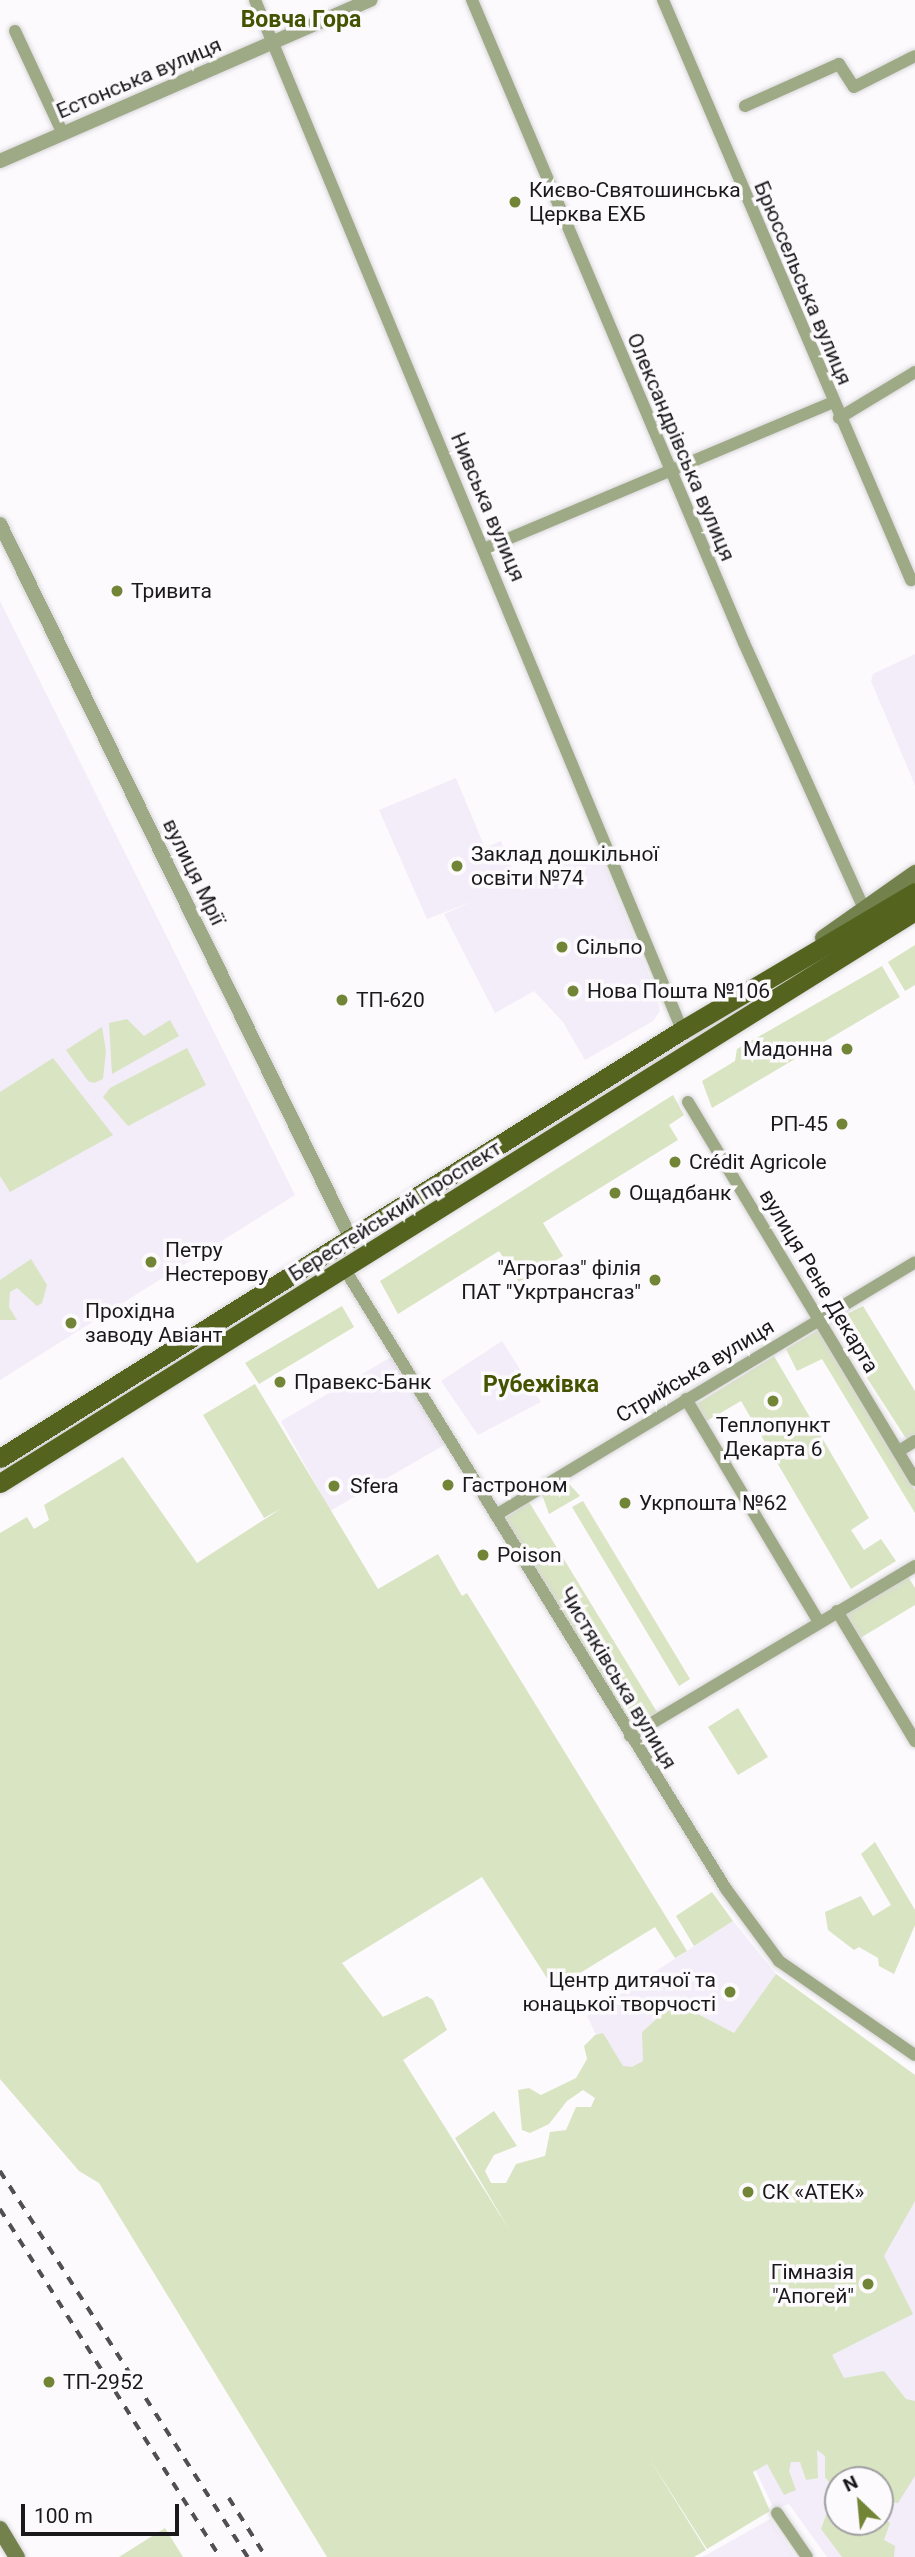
<!DOCTYPE html>
<meta charset="utf-8">
<style>
body{margin:0}
#map{position:relative;width:915px;height:2557px;overflow:hidden;background:#fcfafd;font-family:Roboto,sans-serif}
div>[style]{position:absolute}
.built>*{inset:0;background:#f2edf8}
.green>*{inset:0;background:#d9e4c2}
.roads{filter:drop-shadow(0 0 2px #d8d6d9) drop-shadow(0 0 2px #d8d6d9)}
.minor>*{height:12px;margin:-6px;padding:0 6px;transform-origin:6px;border-radius:6px;background:#9ea986}
.tertiary>*{height:14px;margin:-7px;padding:0 7px;transform-origin:7px;border-radius:7px;background:#9ea986}
.secondary>*{height:16px;margin:-8px;padding:0 8px;transform-origin:8px;border-radius:8px;background:#73814d}
.primary>*{height:19px;margin:-9.5px;padding:0 9.5px;transform-origin:9.5px;border-radius:9.5px;background:#54641f}
.rail>*{height:3.5px;margin-top:-1.75px;transform-origin:0;background:repeating-linear-gradient(90deg,#504f51 0 9px,transparent 0 18px)}
.dots>*{width:19px;height:19px;translate:-50% -50%;box-sizing:border-box;border:4px solid #fcfafd;border-radius:50%}
span{translate:-50% -50%;white-space:nowrap;text-align:center;line-height:1.15;-webkit-text-stroke:7px #fcfafd;paint-order:stroke}
.street-label{font-size:21px;color:#19181a}
.poi-label{font-size:21px;color:#19181a}
.left{translate:0 -50%;text-align:left}
.right{translate:-100% -50%;text-align:right}
.neighbourhood-label{font-size:23px;color:#435300;font-weight:700}
.north{position:absolute;left:824px;top:2466px;width:70px;height:70px;box-sizing:border-box;background:#fcfafd;border:2px solid #a1a0a2;border-radius:50%;rotate:334deg;font-size:19px;font-weight:700;line-height:28px;text-align:center;color:#19181a}
.north::after{content:'';display:block;margin:auto;width:24px;height:32px;background:#728536;clip-path:polygon(50% 0,100% 100%,50% 72%,0 100%)}
.scale{position:absolute;left:21px;top:2504px;width:158px;height:32px;box-sizing:border-box;border:4px solid #19181a;border-top:0;padding-left:9px;font-size:21px;line-height:24px;white-space:nowrap;color:#19181a;-webkit-text-stroke:5px #fcfafd;paint-order:stroke}
</style>
<div id="map">
<div class="built">
<i style="clip-path:polygon(0 601px,295px 1195px,0 1380px)"></i>
<i style="clip-path:polygon(915px 654px,915px 785px,871px 681px,873px 674px)"></i>
<i style="clip-path:polygon(456px 778px,485px 848px,501px 841px,518px 883px,598px 850px,656px 993px,660px 1011px,653px 1021px,585px 1060px,563px 1022px,534px 991px,495px 1013px,444px 914px,474px 901px,427px 919px,379px 810px)"></i>
<i style="clip-path:polygon(502px 1341px,541px 1402px,478px 1435px,441px 1381px)"></i>
<i style="clip-path:polygon(393px 1356px,446px 1444px,330px 1511px,281px 1421px)"></i>
<i style="clip-path:polygon(733px 1921px,776px 1974px,742px 2042px,627px 2099px,587px 2016px)"></i>
<i style="clip-path:polygon(evenodd,915px 2139px,915px 2557px,827px 2557px,789px 2504px,774px 2509px,755px 2469px,819px 2322px,915px 2139px,838px 2480px,880px 2480px,880px 2522px,838px 2522px,838px 2480px)"></i>
<i style="clip-path:polygon(770px 2519px,795px 2557px,702px 2557px,708px 2554px)"></i>
</div>
<div class="green">
<i style="clip-path:polygon(915px 945px,915px 985px,905px 991px,888px 962px)"></i>
<i style="clip-path:polygon(882px 966px,900px 997px,712px 1108px,702px 1081px,735px 1061px,737px 1049px)"></i>
<i style="clip-path:polygon(127px 1019px,144px 1036px,170px 1020px,179px 1036px,112px 1074px,109px 1023px)"></i>
<i style="clip-path:polygon(102px 1027px,106px 1051px,103px 1079px,94px 1083px,88px 1081px,66px 1050px)"></i>
<i style="clip-path:polygon(187px 1048px,206px 1085px,128px 1126px,103px 1097px,110px 1088px)"></i>
<i style="clip-path:polygon(53px 1058px,113px 1135px,10px 1192px,0 1176px,0 1092px)"></i>
<i style="clip-path:polygon(673px 1095px,684px 1115px,669px 1125px,678px 1140px,543px 1223px,563px 1256px,519px 1282px,499px 1251px,398px 1314px,380px 1281px)"></i>
<i style="clip-path:polygon(31px 1259px,47px 1285px,42px 1303px,37px 1306px,17px 1288px,10px 1292px,9px 1307px,17px 1320px,0 1320px,0 1280px)"></i>
<i style="clip-path:polygon(342px 1306px,354px 1327px,259px 1384px,245px 1363px)"></i>
<i style="clip-path:polygon(863px 1306px,915px 1391px,915px 1436px,907px 1440px,831px 1322px)"></i>
<i style="clip-path:polygon(820px 1329px,915px 1490px,915px 1513px,822px 1359px,797px 1371px,786px 1349px)"></i>
<i style="clip-path:polygon(774px 1356px,869px 1518px,851px 1530px,864px 1550px,881px 1539px,896px 1561px,851px 1589px,741px 1401px,705px 1422px,695px 1405px)"></i>
<i style="clip-path:polygon(255px 1384px,378px 1589px,438px 1554px,462px 1596px,467px 1593px,687px 1951px,675px 1958px,655px 1927px,554px 1989px,482px 1877px,342px 1963px,383px 2017px,427px 1996px,433px 2000px,447px 2030px,403px 2060px,510px 2231px,455px 2138px,494px 2111px,517px 2146px,494px 2155px,485px 2171px,491px 2183px,506px 2183px,516px 2164px,545px 2156px,550px 2132px,566px 2130px,576px 2107px,591px 2107px,595px 2098px,583px 2090px,567px 2101px,549px 2124px,530px 2133px,522px 2130px,518px 2090px,529px 2088px,541px 2095px,576px 2078px,587px 2059px,584px 2046px,595px 2035px,603px 2033px,623px 2066px,632px 2067px,643px 2061px,642px 2032px,670px 2007px,694px 2012px,734px 2033px,776px 1974px,915px 2075px,915px 2201px,884px 2256px,913px 2314px,832px 2355px,844px 2378px,884px 2371px,906px 2399px,915px 2401px,915px 2476px,898px 2503px,880px 2501px,880px 2480px,838px 2480px,838px 2522px,880px 2522px,880px 2516px,890px 2523px,884px 2540px,895px 2546px,894px 2557px,842px 2557px,821px 2529px,835px 2490px,825px 2477px,825px 2456px,817px 2450px,818px 2478px,806px 2480px,800px 2462px,791px 2462px,789px 2471px,796px 2490px,784px 2495px,767px 2464px,753px 2472px,770px 2511px,707px 2549px,647px 2455px,706px 2550px,694px 2557px,327px 2557px,99px 2183px,79px 2171px,0 2079px,0 1533px,27px 1517px,34px 1529px,49px 1520px,44px 1505px,123px 1457px,197px 1563px,282px 1508px,264px 1518px,203px 1415px)"></i>
<i style="clip-path:polygon(564px 1478px,580px 1496px,549px 1514px,541px 1492px)"></i>
<i style="clip-path:polygon(583px 1501px,690px 1679px,679px 1686px,572px 1507px)"></i>
<i style="clip-path:polygon(529px 1502px,657px 1712px,632px 1726px,504px 1519px)"></i>
<i style="clip-path:polygon(907px 1575px,915px 1588px,915px 1605px,857px 1640px,842px 1613px)"></i>
<i style="clip-path:polygon(738px 1708px,768px 1757px,738px 1775px,708px 1727px)"></i>
<i style="clip-path:polygon(875px 1842px,915px 1910px,915px 1925px,894px 1974px,879px 1966px,878px 1958px,859px 1947px,854px 1950px,828px 1930px,825px 1912px,861px 1896px,873px 1916px,891px 1905px,861px 1854px)"></i>
<i style="clip-path:polygon(712px 1892px,733px 1921px,694px 1946px,676px 1916px)"></i>
<i style="clip-path:polygon(165px 2528px,183px 2557px,119px 2557px)"></i>
</div>
<div class="roads">
<div class="minor">
<i style="left:255px;top:0;width:1115px;rotate:67.48deg"></i>
<i style="left:472px;top:0;width:698px;rotate:67.07deg"></i>
<i style="left:744px;top:643px;width:289px;rotate:65.7deg"></i>
<i style="left:663px;top:0;width:631px;rotate:66.85deg"></i>
<i style="left:15px;top:31px;width:114px;rotate:65deg"></i>
<i style="left:745px;top:106px;width:103px;rotate:-24.1deg"></i>
<i style="left:839px;top:64px;width:27px;rotate:57deg"></i>
<i style="left:854px;top:87px;width:68px;rotate:-26.9deg"></i>
<i style="left:839px;top:418px;width:89px;rotate:-31.2deg"></i>
<i style="left:484px;top:549px;width:377px;rotate:-22.8deg"></i>
<i style="left:688px;top:1102px;width:441px;rotate:59deg"></i>
<i style="left:344px;top:1268px;width:729px;rotate:58.4deg"></i>
<i style="left:726px;top:1889px;width:89px;rotate:53.6deg"></i>
<i style="left:779px;top:1961px;width:165px;rotate:34.7deg"></i>
<i style="left:686px;top:1399px;width:260px;rotate:59.2deg"></i>
<i style="left:899px;top:1451px;width:19px;rotate:-32deg"></i>
<i style="left:496px;top:1515px;width:489px;rotate:-31.1deg"></i>
<i style="left:837px;top:1611px;width:152px;rotate:59deg"></i>
<i style="left:630px;top:1736px;width:332px;rotate:-30.8deg"></i>
<i style="left:777px;top:2513px;width:53px;rotate:55.7deg"></i>
</div>
<div class="tertiary">
<i style="left:0;top:161px;width:404px;rotate:-23.5deg"></i>
<i style="left:0;top:524px;width:797px;rotate:63.85deg"></i>
</div>
<div class="secondary">
<i style="left:823px;top:938px;width:113px;rotate:-35.2deg"></i>
<i style="left:0;top:2529px;width:33px;rotate:59deg"></i>
</div>
<div class="primary">
<i style="left:0;top:1458px;width:805px;rotate:-32.11deg"></i>
<i style="left:682px;top:1030px;width:271px;rotate:-30.6deg"></i>
<i style="left:0;top:1483px;width:1079px;rotate:-32.01deg"></i>
</div>
</div>
<div class="rail">
<i style="left:0;top:2171px;width:459px;rotate:57.3deg"></i>
<i style="left:0;top:2209px;width:412px;rotate:57.7deg"></i>
<i style="left:229px;top:2498px;width:70px;rotate:57.9deg"></i>
</div>
<div class="dots">
<i style="left:515px;top:202px;background:#728536"></i>
<i style="left:117px;top:591px;background:#728536"></i>
<i style="left:457px;top:866px;background:#728536"></i>
<i style="left:562px;top:947px;background:#728536"></i>
<i style="left:573px;top:991px;background:#728536"></i>
<i style="left:342px;top:1000px;background:#728536"></i>
<i style="left:847px;top:1049px;background:#728536"></i>
<i style="left:842px;top:1124px;background:#728536"></i>
<i style="left:675px;top:1162px;background:#728536"></i>
<i style="left:615px;top:1193px;background:#728536"></i>
<i style="left:151px;top:1262px;background:#728536"></i>
<i style="left:655px;top:1280px;background:#728536"></i>
<i style="left:71px;top:1323px;background:#728536"></i>
<i style="left:280px;top:1382px;background:#728536"></i>
<i style="left:773px;top:1401px;background:#728536"></i>
<i style="left:448px;top:1485px;background:#728536"></i>
<i style="left:334px;top:1486px;background:#728536"></i>
<i style="left:625px;top:1503px;background:#728536"></i>
<i style="left:483px;top:1555px;background:#728536"></i>
<i style="left:730px;top:1992px;background:#728536"></i>
<i style="left:748px;top:2192px;background:#728536"></i>
<i style="left:868px;top:2284px;background:#728536"></i>
<i style="left:49px;top:2382px;background:#728536"></i>
</div>
<div class="street-label">
<span style="left:139px;top:78px;rotate:-23deg">Естонська вулиця</span>
<span style="left:803px;top:283px;rotate:67deg">Брюссельська вулиця</span>
<span style="left:681px;top:447px;rotate:67deg">Олександрівська вулиця</span>
<span style="left:488px;top:507px;rotate:67deg">Нивська вулиця</span>
<span style="left:194px;top:872px;rotate:64deg">вулиця Мрії</span>
<span style="left:395px;top:1211px;rotate:-32deg">Берестейський проспект</span>
<span style="left:819px;top:1281px;rotate:59deg">вулиця Рене Декарта</span>
<span style="left:695px;top:1371px;rotate:-31deg">Стрийська вулиця</span>
<span style="left:618px;top:1678px;rotate:59deg">Чистяківська вулиця</span>
</div>
<div class="poi-label">
<span class="left" style="left:529px;top:202px">Києво-Святошинська<br>Церква ЕХБ</span>
<span class="left" style="left:131px;top:591px">Тривита</span>
<span class="left" style="left:471px;top:866px">Заклад дошкільної<br>освіти №74</span>
<span class="left" style="left:576px;top:947px">Сільпо</span>
<span class="left" style="left:587px;top:991px">Нова Пошта №106</span>
<span class="left" style="left:356px;top:1000px">ТП-620</span>
<span class="right" style="left:833px;top:1049px">Мадонна</span>
<span class="right" style="left:828px;top:1124px">РП-45</span>
<span class="left" style="left:689px;top:1162px">Crédit Agricole</span>
<span class="left" style="left:629px;top:1193px">Ощадбанк</span>
<span class="left" style="left:165px;top:1262px">Петру<br>Нестерову</span>
<span class="right" style="left:641px;top:1280px">"Агрогаз" філія<br>ПАТ "Укртрансгаз"</span>
<span class="left" style="left:85px;top:1323px">Прохідна<br>заводу Авіант</span>
<span class="left" style="left:294px;top:1382px">Правекс-Банк</span>
<span style="left:773px;top:1437px">Теплопункт<br>Декарта 6</span>
<span class="left" style="left:462px;top:1485px">Гастроном</span>
<span class="left" style="left:350px;top:1486px">Sfera</span>
<span class="left" style="left:639px;top:1503px">Укрпошта №62</span>
<span class="left" style="left:497px;top:1555px">Poison</span>
<span class="right" style="left:716px;top:1992px">Центр дитячої та<br>юнацької творчості</span>
<span class="left" style="left:762px;top:2192px">СК «АТЕК»</span>
<span class="right" style="left:854px;top:2284px">Гімназія<br>"Апогей"</span>
<span class="left" style="left:63px;top:2382px">ТП-2952</span>
</div>
<div class="neighbourhood-label">
<span style="left:301px;top:20px">Вовча Гора</span>
<span style="left:541px;top:1385px">Рубежівка</span>
</div>
<div class="north">N</div>
<div class="scale">100 m</div>
</div>
